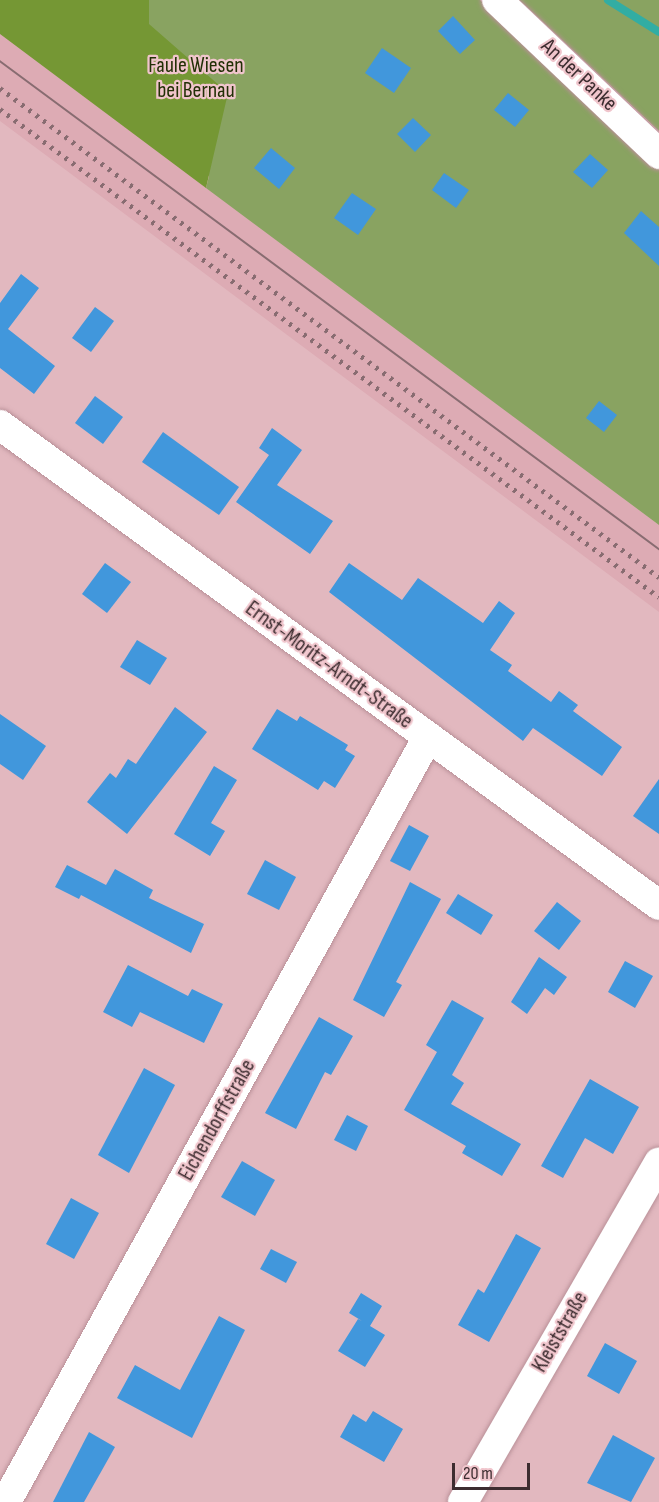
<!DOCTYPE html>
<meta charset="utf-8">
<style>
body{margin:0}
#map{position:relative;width:659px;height:1502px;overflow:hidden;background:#e2b8bf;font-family:"Sofia Sans Condensed",sans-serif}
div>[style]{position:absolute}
.built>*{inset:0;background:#ddabb4}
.green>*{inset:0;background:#89a361}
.forest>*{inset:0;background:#759734}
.stream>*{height:8px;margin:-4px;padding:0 4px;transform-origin:4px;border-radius:4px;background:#32ada3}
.building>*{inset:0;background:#4197dc}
.roads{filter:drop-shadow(0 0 2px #b99098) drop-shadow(0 0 2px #b99098)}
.street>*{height:30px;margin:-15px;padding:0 15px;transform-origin:15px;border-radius:15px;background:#fff}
.tram>*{height:1.5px;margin:-0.75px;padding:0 0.75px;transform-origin:0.75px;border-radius:0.75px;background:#886c71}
.rail>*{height:4.5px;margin-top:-2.25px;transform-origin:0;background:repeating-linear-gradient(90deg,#886c71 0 3px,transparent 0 9px)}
span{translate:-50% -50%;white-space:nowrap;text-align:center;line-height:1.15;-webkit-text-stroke:4.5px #f0c5cc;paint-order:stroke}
.park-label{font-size:22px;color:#223006}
.street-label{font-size:22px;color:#3d2d30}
.scale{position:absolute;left:452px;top:1463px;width:78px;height:27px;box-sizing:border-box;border:3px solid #3d2d30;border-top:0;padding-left:8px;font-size:18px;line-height:21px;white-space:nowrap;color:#3d2d30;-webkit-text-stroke:4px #f0c5cc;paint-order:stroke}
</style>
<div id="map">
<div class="built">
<i style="clip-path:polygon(0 34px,659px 525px,659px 612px,0 121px)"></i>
</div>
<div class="green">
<i style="clip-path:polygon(0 0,480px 0,659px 168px,659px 525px,206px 188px,209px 176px)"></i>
<i style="clip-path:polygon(519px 0,659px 0,659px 131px,525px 5px)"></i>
</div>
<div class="forest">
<i style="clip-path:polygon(0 0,149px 0,149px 24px,228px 93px,206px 188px,0 34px)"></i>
</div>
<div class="stream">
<i style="left:608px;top:0;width:60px;rotate:32.1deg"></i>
</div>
<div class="building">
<i style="clip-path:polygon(453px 16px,475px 40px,460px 54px,438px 31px)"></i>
<i style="clip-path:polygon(382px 48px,411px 68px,394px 93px,365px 73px)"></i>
<i style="clip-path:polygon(508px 93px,529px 110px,515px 127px,494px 110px)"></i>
<i style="clip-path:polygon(413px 118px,431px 135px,415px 152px,397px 134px)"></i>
<i style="clip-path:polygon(271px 148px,295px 168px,279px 189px,254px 168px)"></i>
<i style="clip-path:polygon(590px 154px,608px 170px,592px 188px,573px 172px)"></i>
<i style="clip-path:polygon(444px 173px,469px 190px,456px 208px,432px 190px)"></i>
<i style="clip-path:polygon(352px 193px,376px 209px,358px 235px,334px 218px)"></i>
<i style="clip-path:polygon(641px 211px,659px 227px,659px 266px,624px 233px)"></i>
<i style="clip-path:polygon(21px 274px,39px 288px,8px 329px,55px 366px,34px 394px,0 368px,0 303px)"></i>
<i style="clip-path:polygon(95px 307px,114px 321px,91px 352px,72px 338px)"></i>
<i style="clip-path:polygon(95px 396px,123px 417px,103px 444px,75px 423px)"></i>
<i style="clip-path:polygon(599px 401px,617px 415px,604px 432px,586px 418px)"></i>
<i style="clip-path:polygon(272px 428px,302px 450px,277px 485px,333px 521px,310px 554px,236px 502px,269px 455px,259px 448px)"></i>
<i style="clip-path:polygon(163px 432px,239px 487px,219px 515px,142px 462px)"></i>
<i style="clip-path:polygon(105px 563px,131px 582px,107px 613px,82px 594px)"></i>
<i style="clip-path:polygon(349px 563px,402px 600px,418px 578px,483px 623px,499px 601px,515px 613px,490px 650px,512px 665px,508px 671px,551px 702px,559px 691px,578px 705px,573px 711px,622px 747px,602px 776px,533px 728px,523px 741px,329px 592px)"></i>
<i style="clip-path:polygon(137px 640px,167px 658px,150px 685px,120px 667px)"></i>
<i style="clip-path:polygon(175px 707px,207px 732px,127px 834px,87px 802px,110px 773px,116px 778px,128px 759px,136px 764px)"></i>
<i style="clip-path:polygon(277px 709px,297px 721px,300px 716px,348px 745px,345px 750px,355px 756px,335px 788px,324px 781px,318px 790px,252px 749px)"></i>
<i style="clip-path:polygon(0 714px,46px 746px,23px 780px,0 764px)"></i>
<i style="clip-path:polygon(214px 766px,237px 780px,211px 823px,225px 831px,210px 856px,174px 834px)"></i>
<i style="clip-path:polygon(659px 779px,659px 834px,633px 816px)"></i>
<i style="clip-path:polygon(409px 825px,429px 836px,410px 871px,390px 861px)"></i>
<i style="clip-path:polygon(265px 860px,296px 877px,279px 910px,247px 894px)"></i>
<i style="clip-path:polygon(67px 865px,106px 885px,115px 869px,153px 890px,149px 898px,204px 924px,191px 953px,81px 895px,79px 899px,55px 887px)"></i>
<i style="clip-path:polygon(410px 882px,441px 899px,396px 982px,402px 985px,384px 1017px,353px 1000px)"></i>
<i style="clip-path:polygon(458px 894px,493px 915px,481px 935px,446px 913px)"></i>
<i style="clip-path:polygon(557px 902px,581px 921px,559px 950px,534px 931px)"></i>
<i style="clip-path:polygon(539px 957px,567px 977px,554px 995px,545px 988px,527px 1014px,511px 1002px)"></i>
<i style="clip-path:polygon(625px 961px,653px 976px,635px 1008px,608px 992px)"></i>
<i style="clip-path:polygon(128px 965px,188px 996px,192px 989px,223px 1004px,204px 1043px,140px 1012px,132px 1027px,103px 1012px)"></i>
<i style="clip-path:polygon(452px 1000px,484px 1018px,452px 1075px,464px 1083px,451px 1104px,521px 1144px,502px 1176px,462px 1153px,466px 1146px,404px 1110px,437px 1052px,426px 1045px)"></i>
<i style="clip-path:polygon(319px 1017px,353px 1036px,331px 1075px,325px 1072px,296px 1129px,265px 1113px)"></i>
<i style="clip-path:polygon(144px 1068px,175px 1085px,129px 1173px,98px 1155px)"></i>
<i style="clip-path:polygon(590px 1079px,639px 1107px,613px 1154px,585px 1138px,563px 1178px,541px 1166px)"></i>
<i style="clip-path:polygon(347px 1115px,368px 1126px,356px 1151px,334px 1140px)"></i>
<i style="clip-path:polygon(242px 1161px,275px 1180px,255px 1216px,221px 1197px)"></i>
<i style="clip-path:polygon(71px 1198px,99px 1213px,74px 1259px,46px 1244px)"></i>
<i style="clip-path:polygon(516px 1234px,541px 1248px,489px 1342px,458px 1325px,478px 1289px,484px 1293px)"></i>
<i style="clip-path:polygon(271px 1249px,297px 1262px,286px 1283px,260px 1269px)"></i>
<i style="clip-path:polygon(361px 1293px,382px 1306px,370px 1326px,385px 1335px,365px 1367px,338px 1351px,358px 1319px,362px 1321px,349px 1313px)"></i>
<i style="clip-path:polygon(219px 1316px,245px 1330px,192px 1438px,117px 1398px,135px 1365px,180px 1390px)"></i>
<i style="clip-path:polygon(605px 1343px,637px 1361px,619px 1394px,587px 1376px)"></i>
<i style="clip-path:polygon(373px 1411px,403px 1429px,384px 1462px,340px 1437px,353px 1414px,366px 1422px)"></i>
<i style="clip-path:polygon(89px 1432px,115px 1447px,84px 1502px,53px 1502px)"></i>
<i style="clip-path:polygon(613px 1435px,655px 1458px,631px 1502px,587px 1483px)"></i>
</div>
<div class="roads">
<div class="street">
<i style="left:497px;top:0;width:224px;rotate:43.5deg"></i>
<i style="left:0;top:425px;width:815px;rotate:36.07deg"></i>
<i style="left:6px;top:1502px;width:874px;rotate:-61.12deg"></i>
<i style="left:463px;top:1502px;width:392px;rotate:-60deg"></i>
</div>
</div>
<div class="tram">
<i style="left:0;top:61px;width:820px;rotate:36.52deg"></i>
</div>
<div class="rail">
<i style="left:0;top:88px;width:821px;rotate:36.58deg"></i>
<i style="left:0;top:109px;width:820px;rotate:36.52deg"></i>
</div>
<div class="park-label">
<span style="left:196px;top:78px">Faule Wiesen<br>bei Bernau</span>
</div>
<div class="street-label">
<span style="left:579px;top:75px;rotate:43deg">An der Panke</span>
<span style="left:329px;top:665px;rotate:36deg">Ernst-Moritz-Arndt-Straße</span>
<span style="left:217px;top:1120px;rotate:-61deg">Eichendorffstraße</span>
<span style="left:560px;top:1332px;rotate:-60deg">Kleiststraße</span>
</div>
<div class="scale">20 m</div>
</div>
